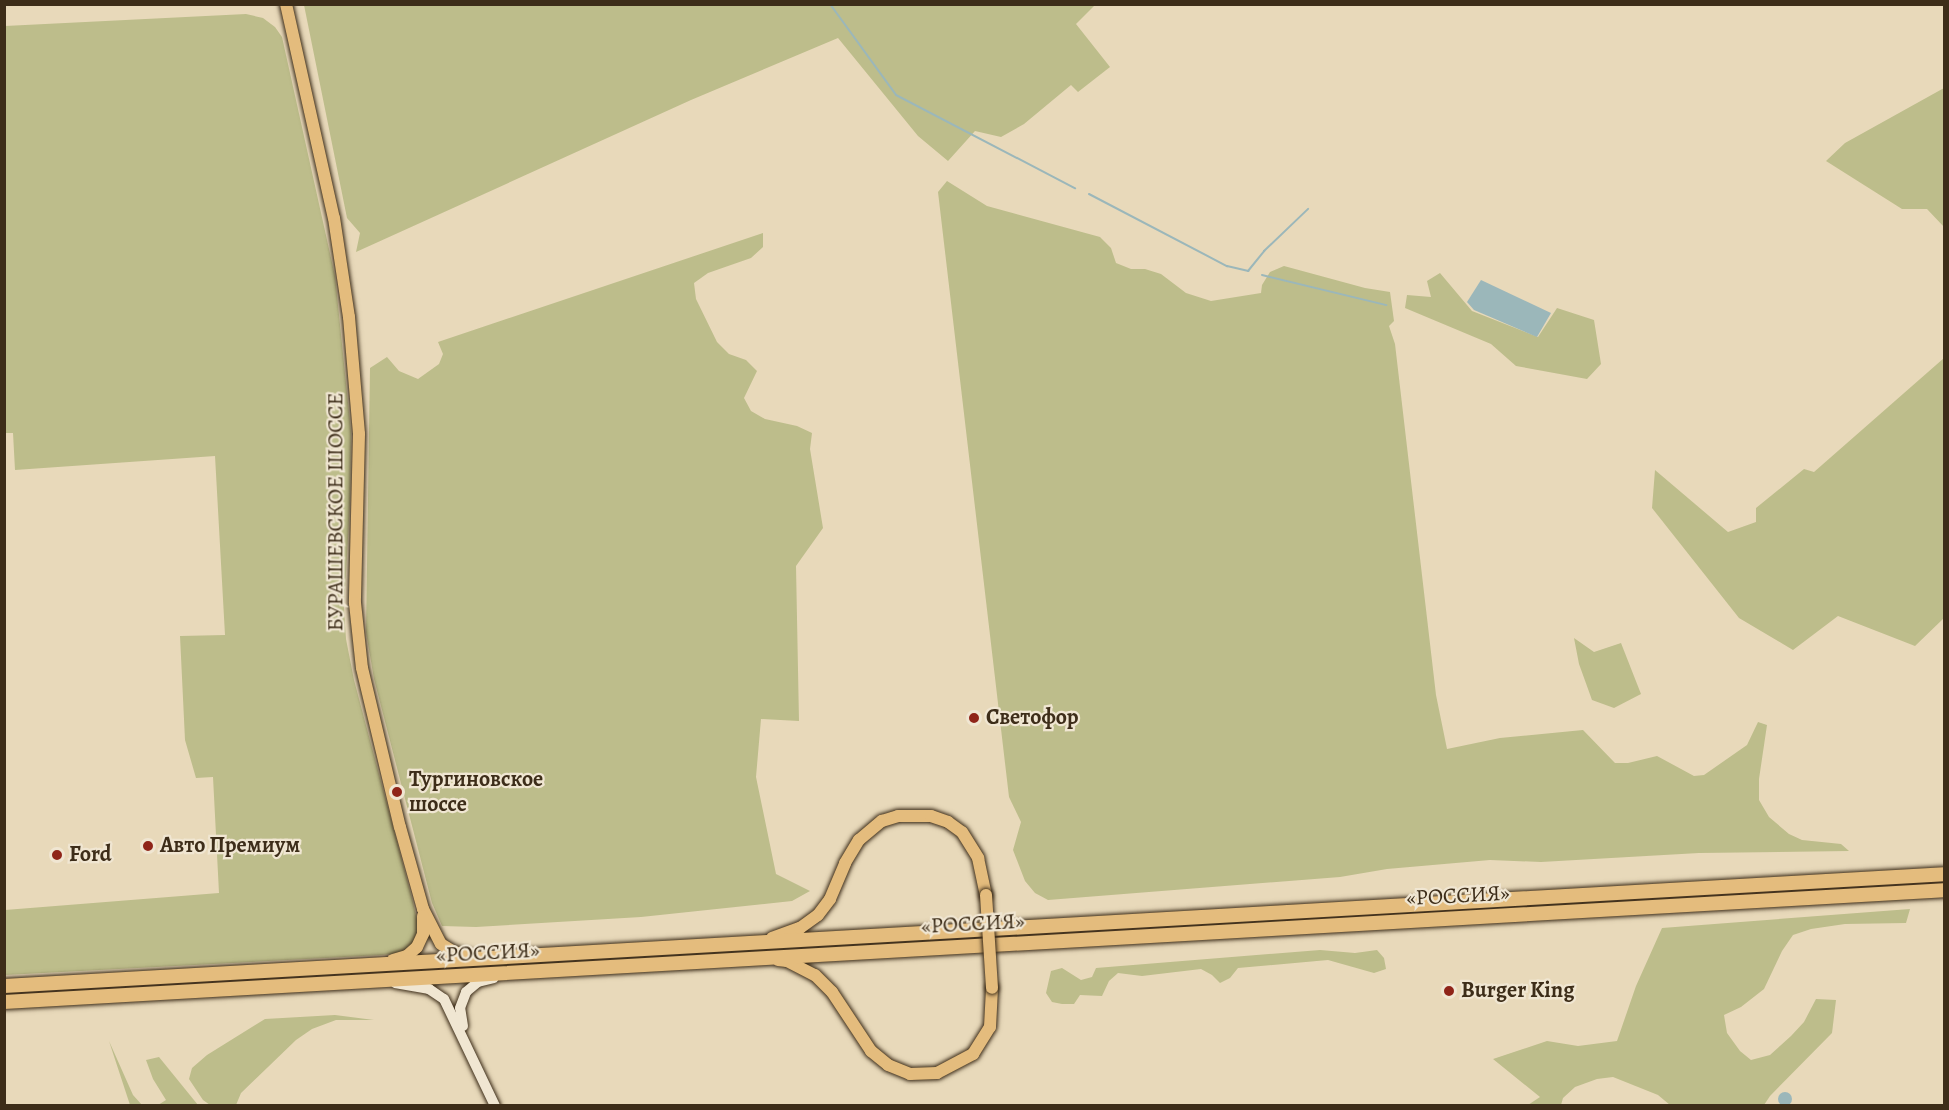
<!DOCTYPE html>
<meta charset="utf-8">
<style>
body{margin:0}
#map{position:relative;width:1949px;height:1110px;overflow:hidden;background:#e8d9ba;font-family:Alegreya,serif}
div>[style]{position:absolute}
.green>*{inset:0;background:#bdbd8b}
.water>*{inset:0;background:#9bb7ba}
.round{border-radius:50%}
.stream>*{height:2px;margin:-1px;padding:0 1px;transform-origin:1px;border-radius:1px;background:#9bb7ba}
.roads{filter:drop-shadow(0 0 2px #3d2d19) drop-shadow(0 0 2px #3d2d19)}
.secondary>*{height:10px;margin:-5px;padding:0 5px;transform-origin:5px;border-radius:5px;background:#f0e6d2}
.primary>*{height:12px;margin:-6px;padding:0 6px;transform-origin:6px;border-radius:6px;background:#e4bc7d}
.highway>*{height:14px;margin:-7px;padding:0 7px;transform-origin:7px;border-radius:7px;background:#e4bc7d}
.bridges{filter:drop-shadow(0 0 2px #3d2d19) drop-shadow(0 0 2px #3d2d19)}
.primary-bridge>*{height:12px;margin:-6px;padding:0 6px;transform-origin:6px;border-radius:6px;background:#e4bc7d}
.dots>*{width:16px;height:16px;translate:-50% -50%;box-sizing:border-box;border:3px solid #f0e6d2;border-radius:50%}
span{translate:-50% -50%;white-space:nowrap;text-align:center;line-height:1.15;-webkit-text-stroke:4.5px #f0e6d2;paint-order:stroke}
.street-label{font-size:22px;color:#3d2d19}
.poi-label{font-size:22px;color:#3d2d19;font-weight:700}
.left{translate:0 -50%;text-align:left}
.frame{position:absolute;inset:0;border:6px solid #3d2d19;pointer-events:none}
</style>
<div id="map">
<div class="green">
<i style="clip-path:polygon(304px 5px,1095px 5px,1076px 24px,1110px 67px,1078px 92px,1071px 85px,1024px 124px,1001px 137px,975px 131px,948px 161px,918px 136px,838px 38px,691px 100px,356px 252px,360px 233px,347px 218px)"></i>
<i style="clip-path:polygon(246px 14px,263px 18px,275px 27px,282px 37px,335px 276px,351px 432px,350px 503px,344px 608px,346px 639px,354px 680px,413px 902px,418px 925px,414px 943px,400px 953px,382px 955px,5px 975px,5px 910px,219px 893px,213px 777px,196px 778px,185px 740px,180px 636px,225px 635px,215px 456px,15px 470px,13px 433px,4px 433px,5px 26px)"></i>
<i style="clip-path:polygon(1944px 88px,1944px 227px,1927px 209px,1902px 209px,1826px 161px,1845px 143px)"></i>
<i style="clip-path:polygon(947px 181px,987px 206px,1100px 237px,1111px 248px,1116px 263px,1131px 269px,1145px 269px,1161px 274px,1186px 293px,1211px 301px,1261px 293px,1262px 285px,1270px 272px,1284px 266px,1365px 288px,1390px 292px,1394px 321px,1389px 326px,1395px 344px,1436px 695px,1447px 749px,1500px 738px,1583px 730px,1615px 763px,1628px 763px,1657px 756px,1694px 776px,1704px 775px,1747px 745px,1758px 722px,1767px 725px,1759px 779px,1759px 800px,1769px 817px,1789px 834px,1802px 840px,1841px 844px,1849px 851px,1699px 853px,1541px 862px,1490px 860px,1387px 869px,1340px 877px,1048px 900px,1035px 893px,1025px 881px,1013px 850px,1021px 822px,1009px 797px,938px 192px)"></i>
<i style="clip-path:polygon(763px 233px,763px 247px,751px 258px,708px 273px,694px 283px,696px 299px,717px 342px,729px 354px,746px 360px,757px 371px,744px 398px,751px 411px,765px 419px,797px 426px,812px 433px,810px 449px,823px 528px,796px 566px,799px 721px,761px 719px,756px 777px,776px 874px,810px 891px,792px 901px,641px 917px,476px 927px,442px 926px,432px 903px,374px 679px,366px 632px,370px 368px,387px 357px,399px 371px,418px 379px,439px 364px,443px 354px,438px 342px)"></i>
<i style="clip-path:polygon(1440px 273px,1472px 311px,1538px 337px,1557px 308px,1594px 320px,1601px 364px,1587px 379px,1516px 366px,1491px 344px,1405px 308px,1407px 295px,1431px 297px,1427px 281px)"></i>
<i style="clip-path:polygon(1944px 358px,1944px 618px,1915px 646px,1838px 616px,1793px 650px,1739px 618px,1652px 508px,1655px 470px,1728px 532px,1756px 522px,1756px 508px,1804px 469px,1814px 472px)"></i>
<i style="clip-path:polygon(1574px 638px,1594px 652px,1621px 643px,1641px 694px,1614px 708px,1592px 700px,1579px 664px)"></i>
<i style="clip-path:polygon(1910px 909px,1906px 923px,1845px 924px,1811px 929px,1793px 935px,1782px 951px,1764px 989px,1741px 1007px,1724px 1015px,1727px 1033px,1740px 1051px,1751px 1060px,1770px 1055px,1791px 1036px,1804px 1022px,1816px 999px,1836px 1000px,1832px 1033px,1770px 1096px,1764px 1105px,1670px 1105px,1658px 1095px,1613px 1077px,1597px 1079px,1575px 1087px,1563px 1098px,1561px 1105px,1528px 1105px,1540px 1097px,1493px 1059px,1547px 1041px,1578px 1046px,1617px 1041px,1636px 986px,1662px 928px)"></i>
<i style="clip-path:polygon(1320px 950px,1355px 953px,1377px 950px,1384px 958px,1386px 969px,1374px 973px,1328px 960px,1238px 968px,1230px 978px,1220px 983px,1212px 975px,1201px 969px,1142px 976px,1118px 973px,1109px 981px,1102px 996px,1080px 995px,1074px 1004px,1062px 1004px,1052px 1002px,1046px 993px,1051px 971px,1062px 968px,1081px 980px,1092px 977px,1096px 968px)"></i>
<i style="clip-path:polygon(335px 1015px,374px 1020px,336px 1020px,312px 1029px,296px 1040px,241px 1093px,236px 1105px,210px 1105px,203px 1100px,189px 1079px,192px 1068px,207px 1055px,265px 1019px)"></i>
<i style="clip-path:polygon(109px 1041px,133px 1095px,142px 1105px,158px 1105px,166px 1100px,153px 1079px,146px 1060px,159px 1057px,198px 1105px,130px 1105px)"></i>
</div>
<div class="water">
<i style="clip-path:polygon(1481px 280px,1551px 313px,1537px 337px,1474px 310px,1467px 302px)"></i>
<i class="round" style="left:1778px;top:1092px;width:14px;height:14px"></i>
</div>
<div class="stream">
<i style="left:830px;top:4px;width:112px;rotate:54deg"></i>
<i style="left:896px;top:95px;width:202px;rotate:27.5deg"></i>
<i style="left:1089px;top:194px;width:156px;rotate:27.6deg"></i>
<i style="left:1227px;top:266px;width:22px;rotate:13deg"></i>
<i style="left:1248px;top:271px;width:26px;rotate:-51deg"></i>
<i style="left:1264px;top:251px;width:61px;rotate:-43.7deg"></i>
<i style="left:1262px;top:275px;width:128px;rotate:13.6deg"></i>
</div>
<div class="roads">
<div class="secondary">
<i style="left:395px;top:983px;width:35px;rotate:10deg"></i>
<i style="left:429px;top:989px;width:18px;rotate:34deg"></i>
<i style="left:444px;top:999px;width:119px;rotate:64.5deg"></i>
<i style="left:463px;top:1026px;width:18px;rotate:-99deg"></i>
<i style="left:460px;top:1008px;width:17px;rotate:-69deg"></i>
<i style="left:466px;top:992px;width:16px;rotate:-40deg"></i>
<i style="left:478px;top:982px;width:16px;rotate:-14deg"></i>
</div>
<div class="primary">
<i style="left:286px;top:4px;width:219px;rotate:77.4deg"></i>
<i style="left:334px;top:218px;width:100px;rotate:81.4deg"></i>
<i style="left:349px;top:317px;width:117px;rotate:85.1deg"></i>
<i style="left:359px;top:434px;width:169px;rotate:91.4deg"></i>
<i style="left:355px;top:603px;width:65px;rotate:83.9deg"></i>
<i style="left:362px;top:668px;width:163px;rotate:76.6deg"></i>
<i style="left:400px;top:827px;width:85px;rotate:74.3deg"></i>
<i style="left:423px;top:909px;width:39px;rotate:63deg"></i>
<i style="left:441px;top:944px;width:15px;rotate:32deg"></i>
<i style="left:454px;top:952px;width:17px;rotate:13deg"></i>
<i style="left:772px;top:938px;width:30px;rotate:-20deg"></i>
<i style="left:800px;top:928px;width:22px;rotate:-36deg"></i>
<i style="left:818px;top:915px;width:20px;rotate:-53deg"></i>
<i style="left:830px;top:899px;width:39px;rotate:-67deg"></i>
<i style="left:845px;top:863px;width:27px;rotate:-59deg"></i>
<i style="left:859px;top:840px;width:30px;rotate:-40deg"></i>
<i style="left:882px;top:821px;width:17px;rotate:-17deg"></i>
<i style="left:898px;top:816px;width:33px"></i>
<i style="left:931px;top:816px;width:18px;rotate:19deg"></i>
<i style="left:948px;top:822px;width:17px;rotate:36deg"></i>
<i style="left:962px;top:832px;width:31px;rotate:58deg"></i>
<i style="left:978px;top:858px;width:38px;rotate:78deg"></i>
<i style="left:393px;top:960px;width:15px;rotate:-16deg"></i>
<i style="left:407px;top:956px;width:13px;rotate:-42deg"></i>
<i style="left:417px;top:947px;width:14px;rotate:-65deg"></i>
<i style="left:423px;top:934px;width:18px;rotate:-90deg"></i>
<i style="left:778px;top:960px;width:9px;rotate:6deg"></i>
<i style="left:787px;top:961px;width:31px;rotate:27deg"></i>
<i style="left:815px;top:975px;width:24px;rotate:45deg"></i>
<i style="left:832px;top:992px;width:71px;rotate:56.5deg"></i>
<i style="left:871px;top:1051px;width:22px;rotate:39deg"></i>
<i style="left:888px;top:1065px;width:24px;rotate:22deg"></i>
<i style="left:910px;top:1074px;width:27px;rotate:-2deg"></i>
<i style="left:937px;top:1073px;width:41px;rotate:-27.8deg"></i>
<i style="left:973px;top:1054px;width:32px;rotate:-58deg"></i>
<i style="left:990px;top:1027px;width:39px;rotate:-87deg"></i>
</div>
<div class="highway">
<i style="left:4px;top:986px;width:1943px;rotate:-3.3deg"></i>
<i style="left:4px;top:1002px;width:1943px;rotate:-3.3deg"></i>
</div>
</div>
<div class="bridges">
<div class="primary-bridge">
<i style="left:986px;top:895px;width:93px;rotate:86.3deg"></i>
</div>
</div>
<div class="dots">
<i style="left:974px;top:718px;background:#8f2418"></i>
<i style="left:397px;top:792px;background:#8f2418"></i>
<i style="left:148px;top:846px;background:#8f2418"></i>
<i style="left:57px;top:855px;background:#8f2418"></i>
<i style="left:1449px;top:991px;background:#8f2418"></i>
</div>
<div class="street-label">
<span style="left:336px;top:512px;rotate:-90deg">БУРАШЕВСКОЕ ШОССЕ</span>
<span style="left:1458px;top:896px;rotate:-3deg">«РОССИЯ»</span>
<span style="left:973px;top:924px;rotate:-3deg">«РОССИЯ»</span>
<span style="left:488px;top:953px;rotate:-3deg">«РОССИЯ»</span>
</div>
<div class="poi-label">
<span class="left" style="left:986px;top:718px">Светофор</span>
<span class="left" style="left:409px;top:792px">Тургиновское<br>шоссе</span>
<span class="left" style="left:160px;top:846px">Авто Премиум</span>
<span class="left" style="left:69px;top:855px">Ford</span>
<span class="left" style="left:1461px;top:991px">Burger King</span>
</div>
<div class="frame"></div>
</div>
